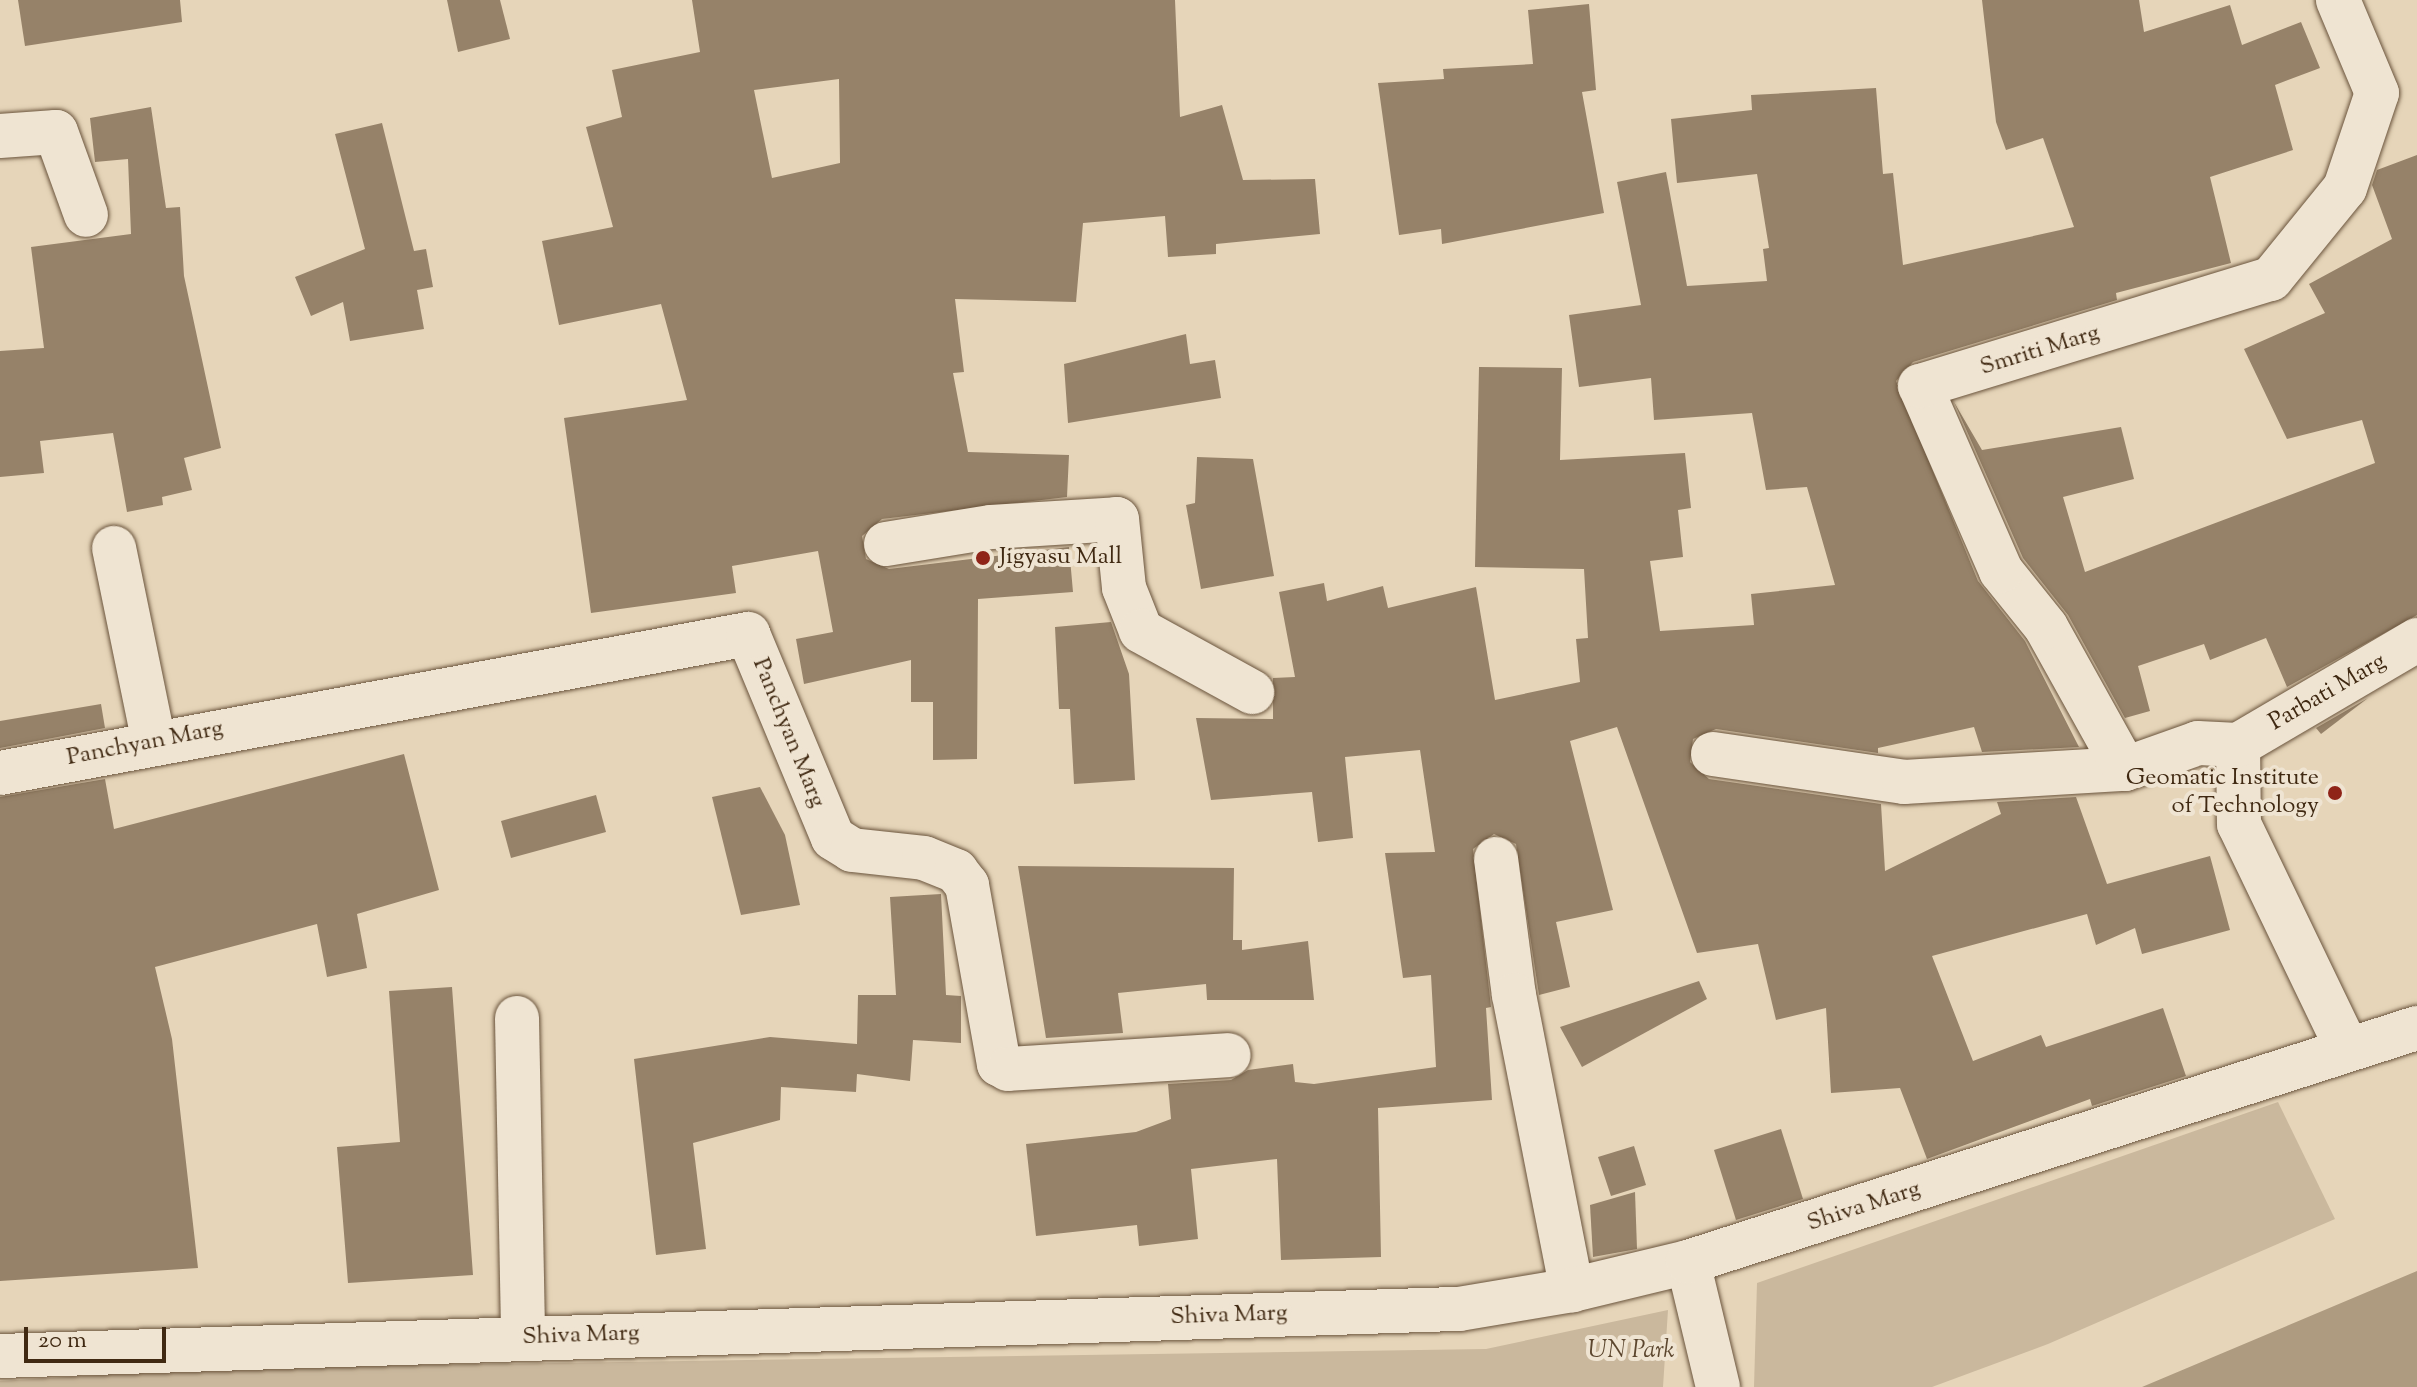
<!DOCTYPE html>
<style>
body{margin:0}
#map{position:relative;width:2417px;height:1387px;overflow:hidden;background:#e6d5b9;font-family:"Sorts Mill Goudy",serif}
div>[style]{position:absolute}
.green>*{inset:0;background:#cab89d}
.water>*{inset:0;background:#ae9b80}
.building>*{inset:0;background:#968269}
.roads{filter:drop-shadow(0 0 2px #6a543c) drop-shadow(0 0 2px #6a543c)}
.minor>*{height:44px;margin:-22px;padding:0 22px;transform-origin:22px;border-radius:22px;background:#efe4d2}
.dots>*{width:22px;height:22px;translate:-50% -50%;box-sizing:border-box;border:4px solid #efe4d2;border-radius:50%}
span{translate:-50% -50%;white-space:nowrap;text-align:center;line-height:1.15;-webkit-text-stroke:8px #efe4d2;paint-order:stroke}
.street-label{font-size:24px;color:#402912}
.poi-label{font-size:24px;color:#402912}
.left{translate:0 -50%;text-align:left}
.right{translate:-100% -50%;text-align:right}
.park-label{font-size:24px;color:#5c462e;font-style:italic}
.scale{position:absolute;left:24px;top:1327px;width:142px;height:36px;box-sizing:border-box;border:4px solid #402912;border-top:0;padding-left:10px;font-size:24px;line-height:28px;white-space:nowrap;color:#402912;-webkit-text-stroke:6px #efe4d2;paint-order:stroke}
</style>
<div id="map">
<div class="green">
<i style="clip-path:polygon(2278px 1102px,2335px 1219px,2048px 1344px,1932px 1387px,1754px 1387px,1757px 1283px)"></i>
<i style="clip-path:polygon(1668px 1310px,1663px 1387px,0 1387px,0 1381px,216px 1368px,1486px 1349px)"></i>
</div>
<div class="water">
<i style="clip-path:polygon(2417px 1271px,2417px 1387px,2142px 1387px,2372px 1290px)"></i>
</div>
<div class="building">
<i style="clip-path:polygon(18px 0,180px 0,182px 22px,25px 46px)"></i>
<i style="clip-path:polygon(447px 0,500px 0,510px 39px,458px 52px)"></i>
<i style="clip-path:polygon(evenodd,692px 0,1175px 0,1180px 117px,1222px 105px,1243px 180px,1315px 179px,1320px 234px,1216px 244px,1216px 254px,1168px 257px,1165px 216px,1083px 223px,1076px 302px,955px 299px,964px 372px,953px 373px,968px 452px,1069px 455px,1067px 497px,882px 519px,862px 536px,866px 559px,889px 569px,1069px 547px,1073px 592px,978px 599px,977px 759px,933px 760px,933px 702px,911px 702px,911px 660px,804px 684px,796px 639px,833px 632px,818px 551px,732px 566px,736px 593px,591px 613px,564px 418px,687px 400px,661px 304px,559px 325px,542px 241px,613px 227px,586px 127px,622px 117px,612px 70px,700px 52px,692px 0,839px 79px,840px 163px,772px 178px,754px 90px,839px 79px)"></i>
<i style="clip-path:polygon(1982px 0,2139px 0,2144px 32px,2230px 5px,2242px 45px,2301px 22px,2320px 68px,2275px 85px,2293px 150px,2210px 177px,2231px 263px,2116px 293px,2117px 300px,1913px 362px,1896px 381px,1978px 581px,2025px 641px,2079px 747px,1982px 752px,1974px 727px,1878px 748px,1878px 753px,1716px 729px,1693px 739px,1690px 762px,1709px 779px,1881px 804px,1885px 871px,2001px 814px,1997px 802px,2076px 797px,2107px 884px,2210px 856px,2230px 930px,2142px 954px,2135px 928px,2096px 945px,2087px 914px,1932px 956px,1973px 1061px,2041px 1035px,2046px 1047px,2163px 1008px,2186px 1076px,2092px 1106px,2090px 1099px,1927px 1159px,1900px 1088px,1831px 1093px,1826px 1008px,1776px 1020px,1758px 944px,1697px 953px,1617px 727px,1570px 741px,1613px 910px,1556px 922px,1570px 987px,1539px 995px,1516px 844px,1494px 834px,1473px 849px,1491px 1007px,1486px 1008px,1492px 1100px,1378px 1108px,1381px 1257px,1281px 1260px,1277px 1159px,1191px 1169px,1198px 1239px,1139px 1246px,1137px 1225px,1036px 1236px,1026px 1144px,1136px 1132px,1171px 1119px,1168px 1084px,1231px 1080px,1248px 1070px,1293px 1064px,1295px 1082px,1314px 1084px,1436px 1067px,1431px 975px,1403px 978px,1385px 853px,1435px 852px,1420px 750px,1345px 757px,1353px 838px,1318px 842px,1312px 792px,1211px 800px,1196px 718px,1273px 719px,1273px 678px,1295px 677px,1279px 592px,1324px 583px,1327px 601px,1383px 586px,1388px 608px,1476px 587px,1495px 700px,1580px 682px,1576px 639px,1588px 638px,1584px 569px,1475px 567px,1479px 367px,1562px 368px,1560px 460px,1685px 453px,1691px 508px,1678px 510px,1683px 557px,1650px 561px,1660px 631px,1754px 625px,1751px 594px,1835px 585px,1807px 487px,1766px 490px,1752px 413px,1654px 420px,1651px 378px,1579px 387px,1569px 315px,1641px 305px,1617px 182px,1666px 172px,1687px 286px,1767px 281px,1763px 249px,1769px 248px,1757px 174px,1677px 183px,1671px 119px,1752px 110px,1751px 95px,1876px 88px,1883px 174px,1893px 173px,1903px 265px,2074px 227px,2043px 138px,2006px 150px,1996px 122px)"></i>
<i style="clip-path:polygon(1589px 4px,1596px 90px,1582px 92px,1604px 213px,1442px 244px,1441px 229px,1399px 235px,1378px 83px,1444px 79px,1443px 69px,1533px 64px,1528px 10px)"></i>
<i style="clip-path:polygon(151px 107px,166px 208px,180px 207px,184px 276px,221px 448px,184px 458px,192px 490px,162px 497px,163px 505px,127px 512px,113px 433px,40px 441px,44px 473px,0 477px,0 351px,44px 348px,31px 247px,131px 234px,128px 159px,95px 162px,90px 118px)"></i>
<i style="clip-path:polygon(382px 123px,414px 251px,426px 249px,433px 287px,417px 290px,424px 329px,350px 341px,343px 302px,311px 316px,295px 277px,365px 249px,335px 134px)"></i>
<i style="clip-path:polygon(2417px 155px,2417px 615px,2287px 687px,2266px 638px,2210px 660px,2204px 644px,2138px 666px,2150px 711px,2125px 718px,2068px 615px,2023px 558px,1954px 402px,1982px 450px,2121px 427px,2134px 479px,2063px 497px,2085px 572px,2375px 463px,2362px 420px,2287px 439px,2244px 349px,2325px 313px,2309px 284px,2392px 239px,2372px 185px,2377px 170px)"></i>
<i style="clip-path:polygon(1186px 334px,1190px 364px,1215px 360px,1221px 398px,1068px 423px,1064px 364px)"></i>
<i style="clip-path:polygon(1197px 457px,1253px 459px,1274px 576px,1201px 589px,1186px 505px,1195px 503px)"></i>
<i style="clip-path:polygon(1111px 622px,1129px 674px,1135px 780px,1074px 784px,1070px 709px,1059px 709px,1055px 627px)"></i>
<i style="clip-path:polygon(2368px 698px,2321px 734px,2316px 728px)"></i>
<i style="clip-path:polygon(101px 704px,105px 728px,0 748px,0 721px)"></i>
<i style="clip-path:polygon(404px 754px,439px 890px,357px 914px,367px 968px,327px 977px,317px 924px,155px 967px,172px 1039px,198px 1268px,0 1281px,0 797px,105px 779px,114px 829px)"></i>
<i style="clip-path:polygon(760px 787px,785px 835px,800px 905px,741px 915px,712px 797px)"></i>
<i style="clip-path:polygon(596px 795px,606px 832px,511px 858px,501px 821px)"></i>
<i style="clip-path:polygon(1018px 866px,1234px 868px,1233px 940px,1242px 940px,1242px 950px,1308px 941px,1314px 1000px,1207px 1000px,1206px 984px,1118px 993px,1123px 1033px,1046px 1038px)"></i>
<i style="clip-path:polygon(941px 894px,946px 995px,961px 996px,961px 1043px,913px 1040px,910px 1081px,857px 1074px,856px 1092px,781px 1087px,780px 1120px,693px 1143px,706px 1249px,656px 1255px,634px 1059px,770px 1037px,857px 1044px,858px 995px,896px 995px,890px 897px)"></i>
<i style="clip-path:polygon(1699px 981px,1707px 999px,1582px 1067px,1560px 1027px)"></i>
<i style="clip-path:polygon(452px 987px,473px 1275px,348px 1283px,337px 1147px,400px 1142px,389px 991px)"></i>
<i style="clip-path:polygon(1781px 1129px,1803px 1199px,1736px 1220px,1714px 1150px)"></i>
<i style="clip-path:polygon(1634px 1146px,1646px 1185px,1611px 1196px,1598px 1157px)"></i>
<i style="clip-path:polygon(1635px 1192px,1637px 1249px,1593px 1257px,1590px 1205px)"></i>
</div>
<div class="roads">
<div class="minor">
<i style="left:0;top:136px;width:56px;rotate:-4.1deg"></i>
<i style="left:56px;top:132px;width:88px;rotate:70.1deg"></i>
<i style="left:886px;top:544px;width:106px;rotate:-9.2deg"></i>
<i style="left:991px;top:527px;width:126px;rotate:-3.6deg"></i>
<i style="left:1117px;top:519px;width:69px;rotate:84.2deg"></i>
<i style="left:1124px;top:588px;width:46px;rotate:68.4deg"></i>
<i style="left:1141px;top:631px;width:127px;rotate:28.8deg"></i>
<i style="left:114px;top:548px;width:199px;rotate:78.4deg"></i>
<i style="left:2238px;top:745px;width:79px;rotate:89.3deg"></i>
<i style="left:2239px;top:824px;width:249px;rotate:64.3deg"></i>
<i style="left:2238px;top:745px;width:208px;rotate:-30.4deg"></i>
<i style="left:1713px;top:754px;width:193px;rotate:8.3deg"></i>
<i style="left:1904px;top:782px;width:221px;rotate:-3.4deg"></i>
<i style="left:2125px;top:769px;width:77px;rotate:-19.6deg"></i>
<i style="left:2198px;top:743px;width:40px;rotate:2.9deg"></i>
<i style="left:2125px;top:769px;width:162px;rotate:-119.1deg"></i>
<i style="left:2046px;top:627px;width:72px;rotate:-128.8deg"></i>
<i style="left:2001px;top:571px;width:202px;rotate:-113.6deg"></i>
<i style="left:1920px;top:386px;width:367px;rotate:-17deg"></i>
<i style="left:2271px;top:279px;width:117px;rotate:-50.9deg"></i>
<i style="left:2345px;top:188px;width:100px;rotate:-71.4deg"></i>
<i style="left:2377px;top:93px;width:101px;rotate:-112.8deg"></i>
<i style="left:0;top:773px;width:761px;rotate:-10.53deg"></i>
<i style="left:748px;top:634px;width:221px;rotate:67.4deg"></i>
<i style="left:833px;top:838px;width:22px;rotate:32deg"></i>
<i style="left:852px;top:850px;width:72px;rotate:6.3deg"></i>
<i style="left:924px;top:858px;width:35px;rotate:22deg"></i>
<i style="left:956px;top:871px;width:18px;rotate:52deg"></i>
<i style="left:967px;top:885px;width:182px;rotate:79.9deg"></i>
<i style="left:999px;top:1064px;width:10px;rotate:29deg"></i>
<i style="left:1008px;top:1069px;width:221px;rotate:-3.6deg"></i>
<i style="left:1496px;top:859px;width:137px;rotate:82.5deg"></i>
<i style="left:1514px;top:995px;width:301px;rotate:78.9deg"></i>
<i style="left:517px;top:1018px;width:320px;rotate:88.9deg"></i>
<i style="left:1688px;top:1262px;width:129px;rotate:76.5deg"></i>
<i style="left:0;top:1356px;width:1460px;rotate:-1.85deg"></i>
<i style="left:1459px;top:1309px;width:115px;rotate:-9.5deg"></i>
<i style="left:1572px;top:1290px;width:119px;rotate:-13.6deg"></i>
<i style="left:1688px;top:1262px;width:766px;rotate:-17.8deg"></i>
</div>
</div>
<div class="dots">
<i style="left:983px;top:558px;background:#8f2418"></i>
<i style="left:2335px;top:793px;background:#8f2418"></i>
</div>
<div class="street-label">
<span style="left:2040px;top:351px;rotate:-17deg">Smriti Marg</span>
<span style="left:2328px;top:693px;rotate:-30deg">Parbati Marg</span>
<span style="left:788px;top:733px;rotate:68deg">Panchyan Marg</span>
<span style="left:145px;top:744px;rotate:-11deg">Panchyan Marg</span>
<span style="left:1864px;top:1207px;rotate:-18deg">Shiva Marg</span>
<span style="left:1229px;top:1316px;rotate:-2deg">Shiva Marg</span>
<span style="left:581px;top:1336px;rotate:-2deg">Shiva Marg</span>
</div>
<div class="poi-label">
<span class="left" style="left:999px;top:558px">Jigyasu Mall</span>
<span class="right" style="left:2319px;top:793px">Geomatic Institute<br>of Technology</span>
</div>
<div class="park-label">
<span style="left:1631px;top:1352px">UN Park</span>
</div>
<div class="scale">20 m</div>
</div>
